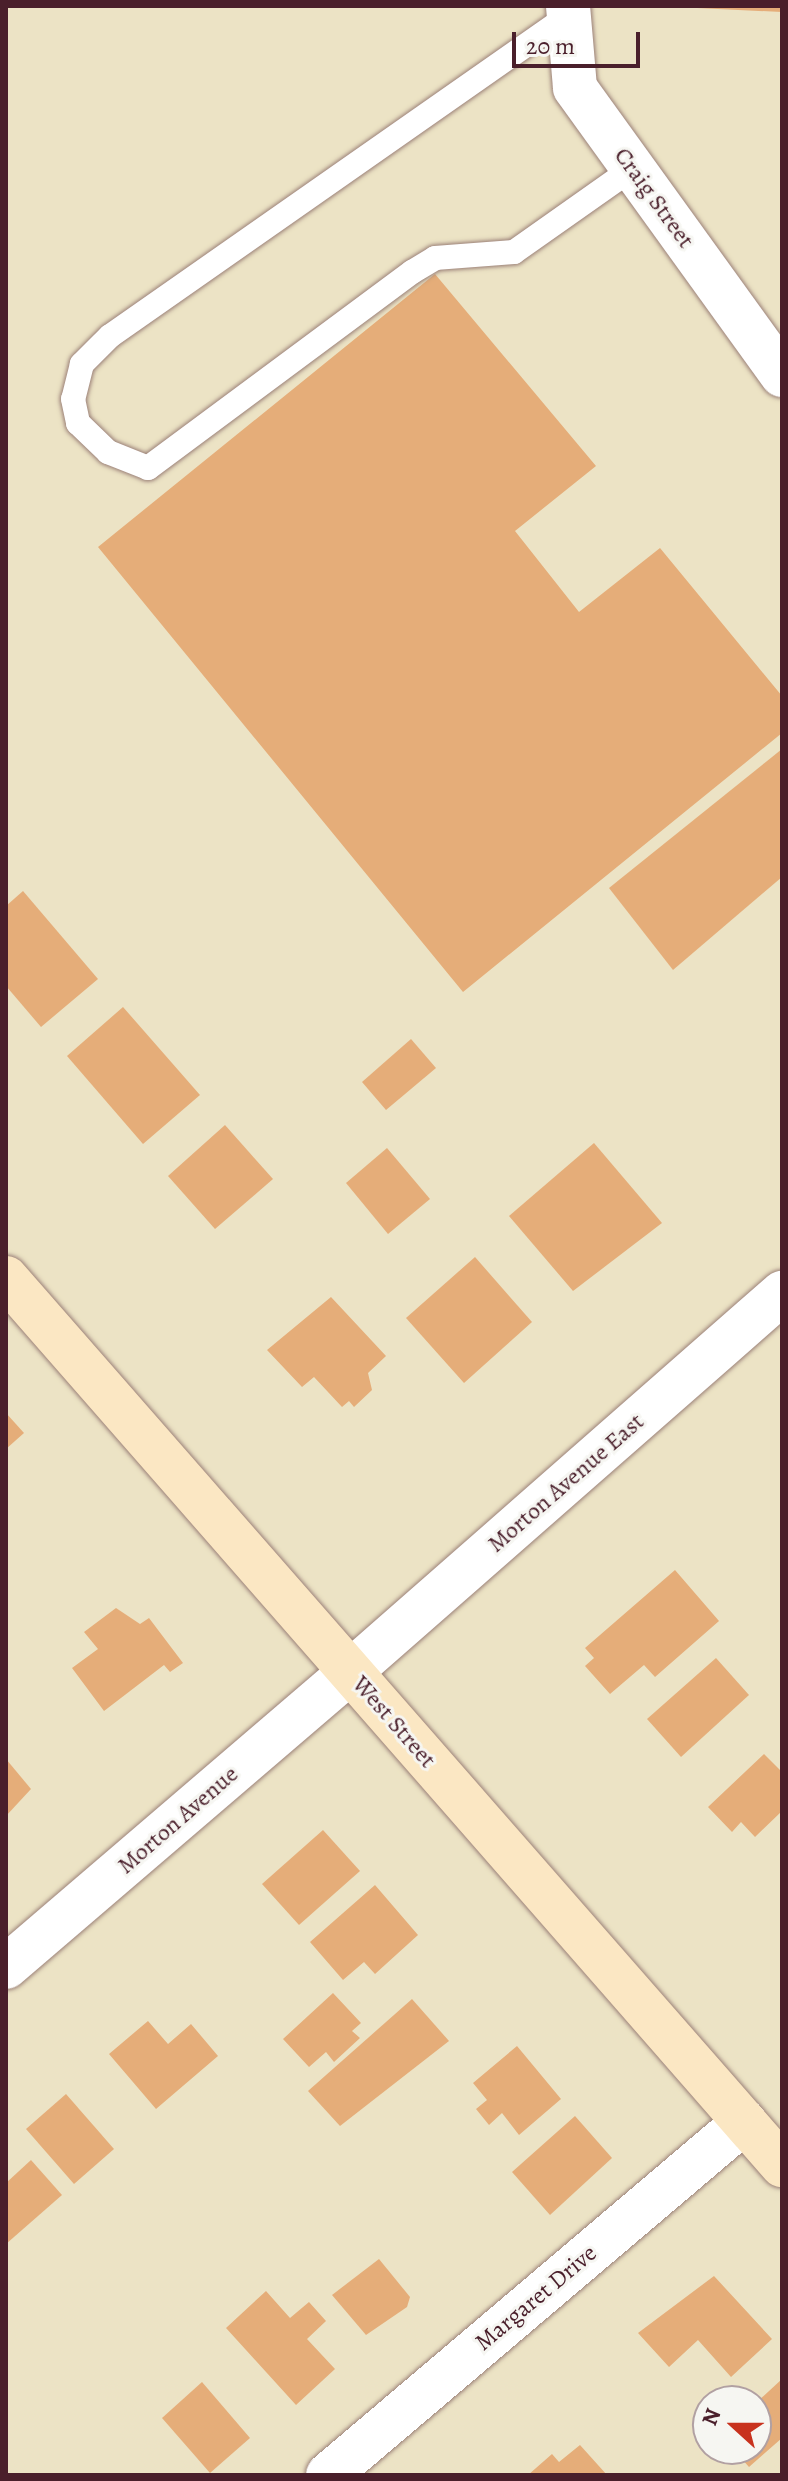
<!DOCTYPE html>
<style>
body{margin:0}
#map{position:relative;width:788px;height:2481px;overflow:hidden;background:#ece3c5;font-family:Alegreya,serif}
div>[style]{position:absolute}
.building>*{inset:0;background:#e5ad79}
.roads{filter:drop-shadow(0 0 2px #9b8178) drop-shadow(0 0 2px #9b8178)}
.service>*{height:24px;margin:-12px;padding:0 12px;transform-origin:12px;border-radius:12px;background:#fff}
.minor>*{height:44px;margin:-22px;padding:0 22px;transform-origin:22px;border-radius:22px;background:#fff}
.tertiary>*{height:44px;margin:-22px;padding:0 22px;transform-origin:22px;border-radius:22px;background:#fff}
.secondary>*{height:44px;margin:-22px;padding:0 22px;transform-origin:22px;border-radius:22px;background:#fbe7c3}
span{translate:-50% -50%;white-space:nowrap;text-align:center;line-height:1.15;-webkit-text-stroke:6px #f6f6f2;paint-order:stroke}
.street-label{font-size:24px;color:#4a1f2b}
.frame{position:absolute;inset:0;border:8px solid #4a1f2b;pointer-events:none}
.north{position:absolute;left:692px;top:2385px;width:80px;height:80px;box-sizing:border-box;background:#f6f6f2;border:2px solid #b1a0a2;border-radius:50%;rotate:291deg;font-size:22px;font-weight:700;line-height:32px;text-align:center;color:#4a1f2b}
.north::after{content:'';display:block;margin:auto;width:28px;height:36px;background:#c8321e;clip-path:polygon(50% 0,100% 100%,50% 72%,0 100%)}
.scale{position:absolute;left:512px;top:32px;width:128px;height:36px;box-sizing:border-box;border:4px solid #4a1f2b;border-top:0;padding-left:10px;font-size:24px;line-height:28px;white-space:nowrap;color:#4a1f2b;-webkit-text-stroke:6px #f6f6f2;paint-order:stroke}
</style>
<div id="map">
<div class="building">
<i style="clip-path:polygon(697px 6px,782px 6px,782px 12px,697px 8px)"></i>
<i style="clip-path:polygon(435px 274px,596px 466px,515px 531px,579px 612px,660px 548px,782px 696px,782px 733px,463px 992px,98px 547px)"></i>
<i style="clip-path:polygon(782px 749px,782px 877px,673px 970px,609px 888px)"></i>
<i style="clip-path:polygon(23px 891px,98px 979px,41px 1027px,6px 986px,6px 906px)"></i>
<i style="clip-path:polygon(123px 1007px,200px 1095px,143px 1144px,67px 1056px)"></i>
<i style="clip-path:polygon(411px 1039px,436px 1068px,386px 1110px,362px 1082px)"></i>
<i style="clip-path:polygon(225px 1125px,273px 1179px,215px 1229px,168px 1176px)"></i>
<i style="clip-path:polygon(594px 1143px,662px 1223px,573px 1291px,509px 1216px)"></i>
<i style="clip-path:polygon(387px 1148px,430px 1199px,388px 1234px,346px 1183px)"></i>
<i style="clip-path:polygon(475px 1257px,532px 1322px,464px 1383px,406px 1318px)"></i>
<i style="clip-path:polygon(331px 1297px,386px 1356px,368px 1373px,372px 1390px,354px 1407px,349px 1401px,342px 1407px,314px 1377px,302px 1387px,267px 1350px)"></i>
<i style="clip-path:polygon(6px 1413px,24px 1433px,6px 1449px)"></i>
<i style="clip-path:polygon(675px 1570px,719px 1621px,655px 1677px,644px 1665px,610px 1694px,585px 1666px,594px 1658px,585px 1648px)"></i>
<i style="clip-path:polygon(116px 1608px,140px 1624px,149px 1618px,183px 1663px,170px 1672px,164px 1665px,104px 1711px,72px 1668px,98px 1649px,84px 1632px)"></i>
<i style="clip-path:polygon(716px 1658px,749px 1695px,681px 1757px,647px 1719px)"></i>
<i style="clip-path:polygon(764px 1754px,782px 1772px,782px 1811px,755px 1837px,741px 1822px,732px 1832px,708px 1807px)"></i>
<i style="clip-path:polygon(6px 1759px,31px 1789px,6px 1816px)"></i>
<i style="clip-path:polygon(323px 1830px,360px 1871px,299px 1925px,262px 1884px)"></i>
<i style="clip-path:polygon(375px 1885px,418px 1935px,375px 1974px,364px 1962px,343px 1980px,310px 1942px)"></i>
<i style="clip-path:polygon(333px 1993px,361px 2023px,352px 2031px,360px 2038px,334px 2062px,326px 2052px,309px 2067px,283px 2039px)"></i>
<i style="clip-path:polygon(412px 1999px,449px 2041px,340px 2126px,308px 2091px)"></i>
<i style="clip-path:polygon(148px 2021px,168px 2044px,191px 2024px,218px 2056px,156px 2109px,109px 2054px)"></i>
<i style="clip-path:polygon(517px 2046px,561px 2099px,519px 2135px,502px 2113px,489px 2125px,476px 2109px,487px 2100px,473px 2083px)"></i>
<i style="clip-path:polygon(66px 2094px,114px 2149px,74px 2184px,26px 2129px)"></i>
<i style="clip-path:polygon(575px 2116px,612px 2158px,550px 2215px,512px 2172px)"></i>
<i style="clip-path:polygon(31px 2160px,62px 2195px,6px 2244px,6px 2183px)"></i>
<i style="clip-path:polygon(379px 2259px,410px 2297px,407px 2307px,366px 2335px,332px 2295px)"></i>
<i style="clip-path:polygon(714px 2276px,772px 2339px,731px 2377px,698px 2340px,669px 2367px,638px 2333px)"></i>
<i style="clip-path:polygon(266px 2291px,290px 2318px,309px 2302px,326px 2321px,307px 2339px,335px 2369px,296px 2405px,226px 2328px)"></i>
<i style="clip-path:polygon(782px 2379px,782px 2438px,749px 2467px,733px 2449px,756px 2449px,756px 2403px)"></i>
<i style="clip-path:polygon(202px 2382px,250px 2438px,210px 2473px,162px 2418px)"></i>
<i style="clip-path:polygon(580px 2445px,607px 2475px,528px 2475px,552px 2454px,559px 2462px)"></i>
</div>
<div class="roads">
<div class="service">
<i style="left:569px;top:15px;width:560px;rotate:145.03deg"></i>
<i style="left:110px;top:336px;width:40px;rotate:135deg"></i>
<i style="left:82px;top:364px;width:36px;rotate:104deg"></i>
<i style="left:73px;top:399px;width:25px;rotate:78deg"></i>
<i style="left:78px;top:423px;width:42px;rotate:44deg"></i>
<i style="left:108px;top:452px;width:43px;rotate:21.8deg"></i>
<i style="left:148px;top:468px;width:329px;rotate:-36.6deg"></i>
<i style="left:412px;top:272px;width:27px;rotate:-31deg"></i>
<i style="left:435px;top:258px;width:79px;rotate:-4.3deg"></i>
<i style="left:514px;top:252px;width:146px;rotate:-35.2deg"></i>
</div>
<div class="minor">
<i style="left:568px;top:6px;width:82px;rotate:85.1deg"></i>
<i style="left:575px;top:88px;width:354px;rotate:54.2deg"></i>
<i style="left:6px;top:1967px;width:453px;rotate:-40.6deg"></i>
<i style="left:328px;top:2475px;width:546px;rotate:-40.32deg"></i>
</div>
<div class="tertiary">
<i style="left:350px;top:1672px;width:575px;rotate:-41.26deg"></i>
</div>
<div class="secondary">
<i style="left:6px;top:1278px;width:1179px;rotate:48.82deg"></i>
</div>
</div>
<div class="street-label">
<span style="left:654px;top:198px;rotate:54deg">Craig Street</span>
<span style="left:566px;top:1483px;rotate:-41deg">Morton Avenue East</span>
<span style="left:394px;top:1722px;rotate:49deg">West Street</span>
<span style="left:178px;top:1820px;rotate:-41deg">Morton Avenue</span>
<span style="left:536px;top:2298px;rotate:-40deg">Margaret Drive</span>
</div>
<div class="frame"></div>
<div class="north">N</div>
<div class="scale">20 m</div>
</div>
